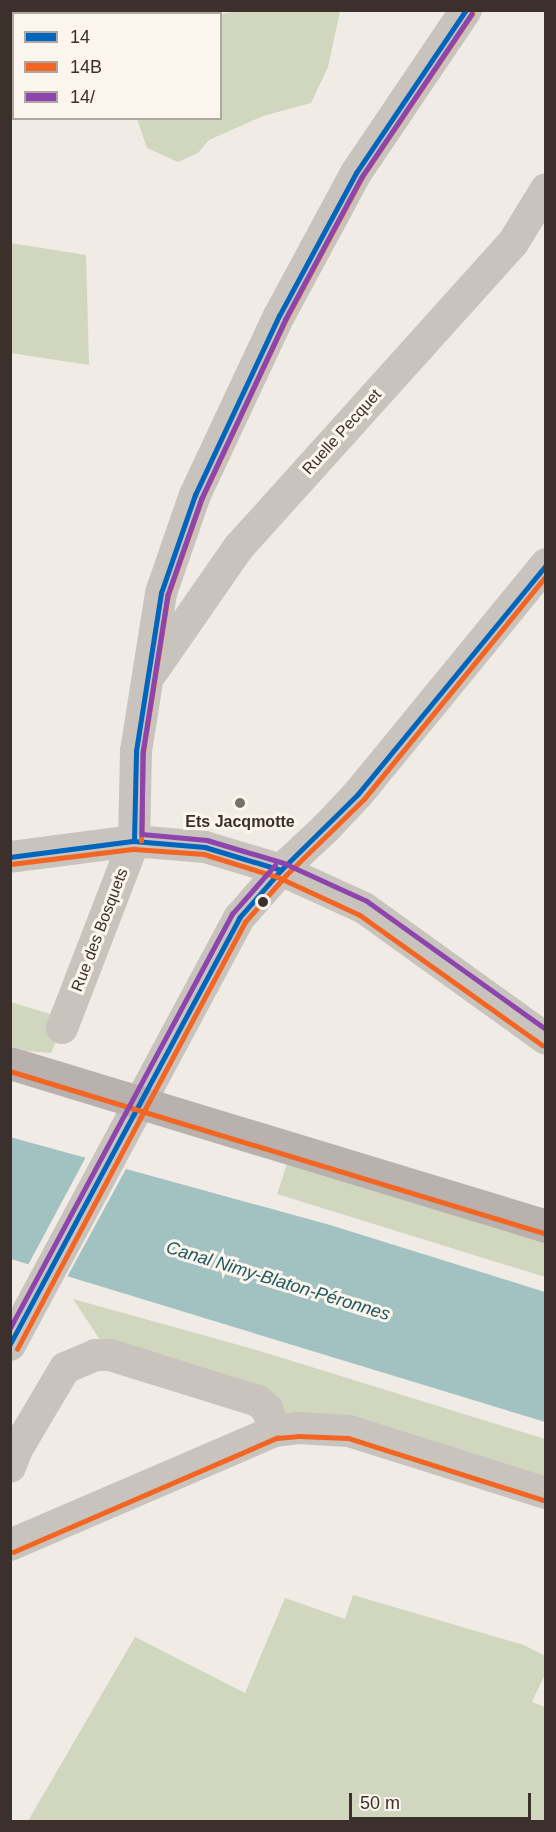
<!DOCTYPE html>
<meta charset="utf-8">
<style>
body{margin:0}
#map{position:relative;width:556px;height:1832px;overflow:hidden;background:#f0ebe5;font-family:Arial,sans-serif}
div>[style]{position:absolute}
.green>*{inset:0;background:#d1d6bf}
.water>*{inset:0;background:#a1c2c1}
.pier>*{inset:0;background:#f0ebe5}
.minor>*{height:32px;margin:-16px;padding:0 16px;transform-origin:16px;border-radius:16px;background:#c9c3be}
.major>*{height:33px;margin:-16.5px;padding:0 16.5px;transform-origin:16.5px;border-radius:16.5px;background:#b8b1ad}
.bus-1>*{height:4.5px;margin:-2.25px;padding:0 2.25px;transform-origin:2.25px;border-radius:2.25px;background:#0065bd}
.bus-2>*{height:4.5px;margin:-2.25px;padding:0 2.25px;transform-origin:2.25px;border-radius:2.25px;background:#f26522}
.bus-3>*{height:4.5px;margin:-2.25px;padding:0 2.25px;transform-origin:2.25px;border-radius:2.25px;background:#8e44ad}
.dots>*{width:16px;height:16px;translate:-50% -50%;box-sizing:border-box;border:3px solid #fbf5ee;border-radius:50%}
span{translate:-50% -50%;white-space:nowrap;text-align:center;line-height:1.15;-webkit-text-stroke:6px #fbf5ee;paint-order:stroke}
.street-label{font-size:16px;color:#3b302b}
.poi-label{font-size:16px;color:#3b302b;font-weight:700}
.water-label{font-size:18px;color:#1f5a5e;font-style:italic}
.frame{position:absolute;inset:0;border:12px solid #3b302b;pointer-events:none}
.legend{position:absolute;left:12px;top:12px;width:210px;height:108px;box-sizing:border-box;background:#fbf5ee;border:2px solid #aea6a0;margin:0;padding:8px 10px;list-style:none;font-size:18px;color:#3b302b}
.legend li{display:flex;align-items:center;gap:12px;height:30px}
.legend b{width:30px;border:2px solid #aea6a0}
.scale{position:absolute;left:349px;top:1793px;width:182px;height:27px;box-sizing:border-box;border:3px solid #3b302b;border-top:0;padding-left:8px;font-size:18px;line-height:21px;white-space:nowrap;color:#3b302b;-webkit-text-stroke:4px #fbf5ee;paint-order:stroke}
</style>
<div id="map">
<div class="green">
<i style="clip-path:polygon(228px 10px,340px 11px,328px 67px,311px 103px,263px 116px,209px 140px,198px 153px,178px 162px,147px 148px,137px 119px,220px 118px,221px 14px,232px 12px)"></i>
<i style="clip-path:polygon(10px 243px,86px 255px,89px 365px,11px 353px)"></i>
<i style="clip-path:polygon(11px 1002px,50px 1014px,58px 1022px,58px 1037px,51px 1053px,27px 1051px,11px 1046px)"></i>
<i style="clip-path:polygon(292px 1149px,545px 1226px,545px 1277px,277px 1194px)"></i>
<i style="clip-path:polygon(73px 1299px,253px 1349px,545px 1439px,545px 1493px,267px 1409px,110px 1355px)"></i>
<i style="clip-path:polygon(353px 1595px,524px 1645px,545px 1656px,545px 1674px,532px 1702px,545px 1707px,545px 1821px,28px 1821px,135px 1637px,245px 1693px,285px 1598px,345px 1619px)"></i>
</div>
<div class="water">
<i style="clip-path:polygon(10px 1137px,330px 1225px,545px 1292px,545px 1422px,11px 1259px)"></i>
</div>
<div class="pier">
<i style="clip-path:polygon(87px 1155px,127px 1167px,66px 1279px,27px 1267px)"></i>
</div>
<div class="minor">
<i style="left:152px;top:672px;width:152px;rotate:-55.2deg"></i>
<i style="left:239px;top:547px;width:409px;rotate:-48deg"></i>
<i style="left:513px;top:243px;width:63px;rotate:-58.6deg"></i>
<i style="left:10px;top:857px;width:125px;rotate:-7.4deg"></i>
<i style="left:134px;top:841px;width:71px;rotate:4.8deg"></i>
<i style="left:205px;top:847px;width:79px;rotate:16.8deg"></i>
<i style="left:281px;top:870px;width:91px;rotate:24.6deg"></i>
<i style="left:364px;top:908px;width:224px;rotate:35.7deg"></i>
<i style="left:62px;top:1028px;width:200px;rotate:-68.9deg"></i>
<i style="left:134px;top:841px;width:90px;rotate:-88.7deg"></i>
<i style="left:136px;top:751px;width:160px;rotate:-81deg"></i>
<i style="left:161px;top:593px;width:104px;rotate:-70.9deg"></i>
<i style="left:195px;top:495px;width:198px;rotate:-64.9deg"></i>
<i style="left:279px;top:316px;width:162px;rotate:-61.7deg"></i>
<i style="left:356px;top:173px;width:197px;rotate:-56deg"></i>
<i style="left:10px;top:1345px;width:485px;rotate:-61.8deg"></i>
<i style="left:239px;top:918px;width:64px;rotate:-48.8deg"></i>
<i style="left:281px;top:870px;width:62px;rotate:-43deg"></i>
<i style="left:326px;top:828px;width:47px;rotate:-46.7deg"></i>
<i style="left:358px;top:794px;width:297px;rotate:-50.7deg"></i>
<i style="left:10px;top:1467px;width:19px;rotate:-69deg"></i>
<i style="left:17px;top:1449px;width:94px;rotate:-59.3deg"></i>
<i style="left:65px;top:1368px;width:33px;rotate:-23deg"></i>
<i style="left:95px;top:1355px;width:15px"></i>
<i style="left:110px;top:1355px;width:155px;rotate:17.3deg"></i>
<i style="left:258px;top:1401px;width:12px;rotate:42deg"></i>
<i style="left:267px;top:1409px;width:23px;rotate:70deg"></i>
<i style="left:10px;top:1545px;width:288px;rotate:-23.3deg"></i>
<i style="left:275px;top:1431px;width:23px;rotate:-7deg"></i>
<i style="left:298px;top:1428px;width:51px;rotate:3.4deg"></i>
<i style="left:349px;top:1431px;width:207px;rotate:17.5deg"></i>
</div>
<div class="major">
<i style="left:10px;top:1063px;width:560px;rotate:16.91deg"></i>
</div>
<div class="bus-1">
<i style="left:134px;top:841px;width:90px;rotate:-88.7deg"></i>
<i style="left:136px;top:751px;width:160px;rotate:-81deg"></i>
<i style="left:161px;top:593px;width:104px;rotate:-70.9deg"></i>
<i style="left:195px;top:495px;width:198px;rotate:-64.9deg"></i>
<i style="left:279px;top:316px;width:162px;rotate:-61.7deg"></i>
<i style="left:356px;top:173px;width:197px;rotate:-56deg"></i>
<i style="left:10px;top:857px;width:125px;rotate:-7.4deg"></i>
<i style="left:134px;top:841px;width:71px;rotate:4.8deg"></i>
<i style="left:205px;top:847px;width:79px;rotate:16.8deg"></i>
<i style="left:10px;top:1344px;width:484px;rotate:-61.7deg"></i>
<i style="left:239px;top:918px;width:64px;rotate:-48.8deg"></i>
<i style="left:281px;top:870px;width:108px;rotate:-44.6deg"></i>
<i style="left:358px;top:794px;width:296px;rotate:-50.6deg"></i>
</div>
<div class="bus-2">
<i style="left:141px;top:841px;width:89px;rotate:-88.7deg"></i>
<i style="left:143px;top:752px;width:159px;rotate:-81deg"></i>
<i style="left:168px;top:595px;width:103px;rotate:-70.7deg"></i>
<i style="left:202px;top:498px;width:198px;rotate:-64.9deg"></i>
<i style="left:286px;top:319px;width:161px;rotate:-61.8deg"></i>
<i style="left:362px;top:177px;width:197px;rotate:-56deg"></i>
<i style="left:11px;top:864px;width:124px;rotate:-7deg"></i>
<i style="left:134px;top:849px;width:70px;rotate:4.1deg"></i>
<i style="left:204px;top:854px;width:77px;rotate:17.3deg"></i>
<i style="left:278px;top:877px;width:90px;rotate:24.9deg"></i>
<i style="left:360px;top:915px;width:224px;rotate:35.5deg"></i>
<i style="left:10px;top:1071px;width:558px;rotate:16.88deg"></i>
<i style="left:17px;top:1349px;width:484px;rotate:-61.9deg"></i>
<i style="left:245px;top:922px;width:62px;rotate:-48.9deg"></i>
<i style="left:286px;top:875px;width:109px;rotate:-44.3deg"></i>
<i style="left:364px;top:799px;width:288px;rotate:-50.8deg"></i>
<i style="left:13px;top:1552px;width:288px;rotate:-23.4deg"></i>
<i style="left:277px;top:1438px;width:21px;rotate:-5deg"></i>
<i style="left:298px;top:1436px;width:50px;rotate:2.3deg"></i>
<i style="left:348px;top:1438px;width:206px;rotate:17.6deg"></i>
</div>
<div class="bus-3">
<i style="left:472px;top:14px;width:197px;rotate:124deg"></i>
<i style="left:362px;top:177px;width:161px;rotate:118.2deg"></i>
<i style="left:286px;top:319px;width:198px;rotate:115.1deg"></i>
<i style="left:202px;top:498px;width:103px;rotate:109.3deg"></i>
<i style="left:168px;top:595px;width:159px;rotate:99deg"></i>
<i style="left:143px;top:752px;width:82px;rotate:90.7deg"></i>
<i style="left:142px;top:834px;width:65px;rotate:5.3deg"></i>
<i style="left:207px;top:840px;width:80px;rotate:16.6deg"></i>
<i style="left:284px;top:863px;width:91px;rotate:24.6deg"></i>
<i style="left:367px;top:901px;width:220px;rotate:35.6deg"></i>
<i style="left:10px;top:1328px;width:470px;rotate:-61.8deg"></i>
<i style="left:232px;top:914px;width:65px;rotate:-48.7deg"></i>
</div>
<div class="dots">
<i style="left:240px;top:803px;background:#7a716c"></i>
<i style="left:263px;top:902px;background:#3b302b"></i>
</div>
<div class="street-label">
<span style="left:342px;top:432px;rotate:-48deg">Ruelle Pecquet</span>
<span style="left:100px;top:930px;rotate:-69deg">Rue des Bosquets</span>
</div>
<div class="poi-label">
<span style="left:240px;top:822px">Ets Jacqmotte</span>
</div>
<div class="water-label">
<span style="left:278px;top:1281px;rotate:17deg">Canal Nimy-Blaton-Péronnes</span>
</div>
<div class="frame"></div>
<ul class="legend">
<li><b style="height:8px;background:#0065bd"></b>14</li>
<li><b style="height:8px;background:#f26522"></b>14B</li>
<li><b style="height:8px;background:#8e44ad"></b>14/</li>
</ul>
<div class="scale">50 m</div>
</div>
